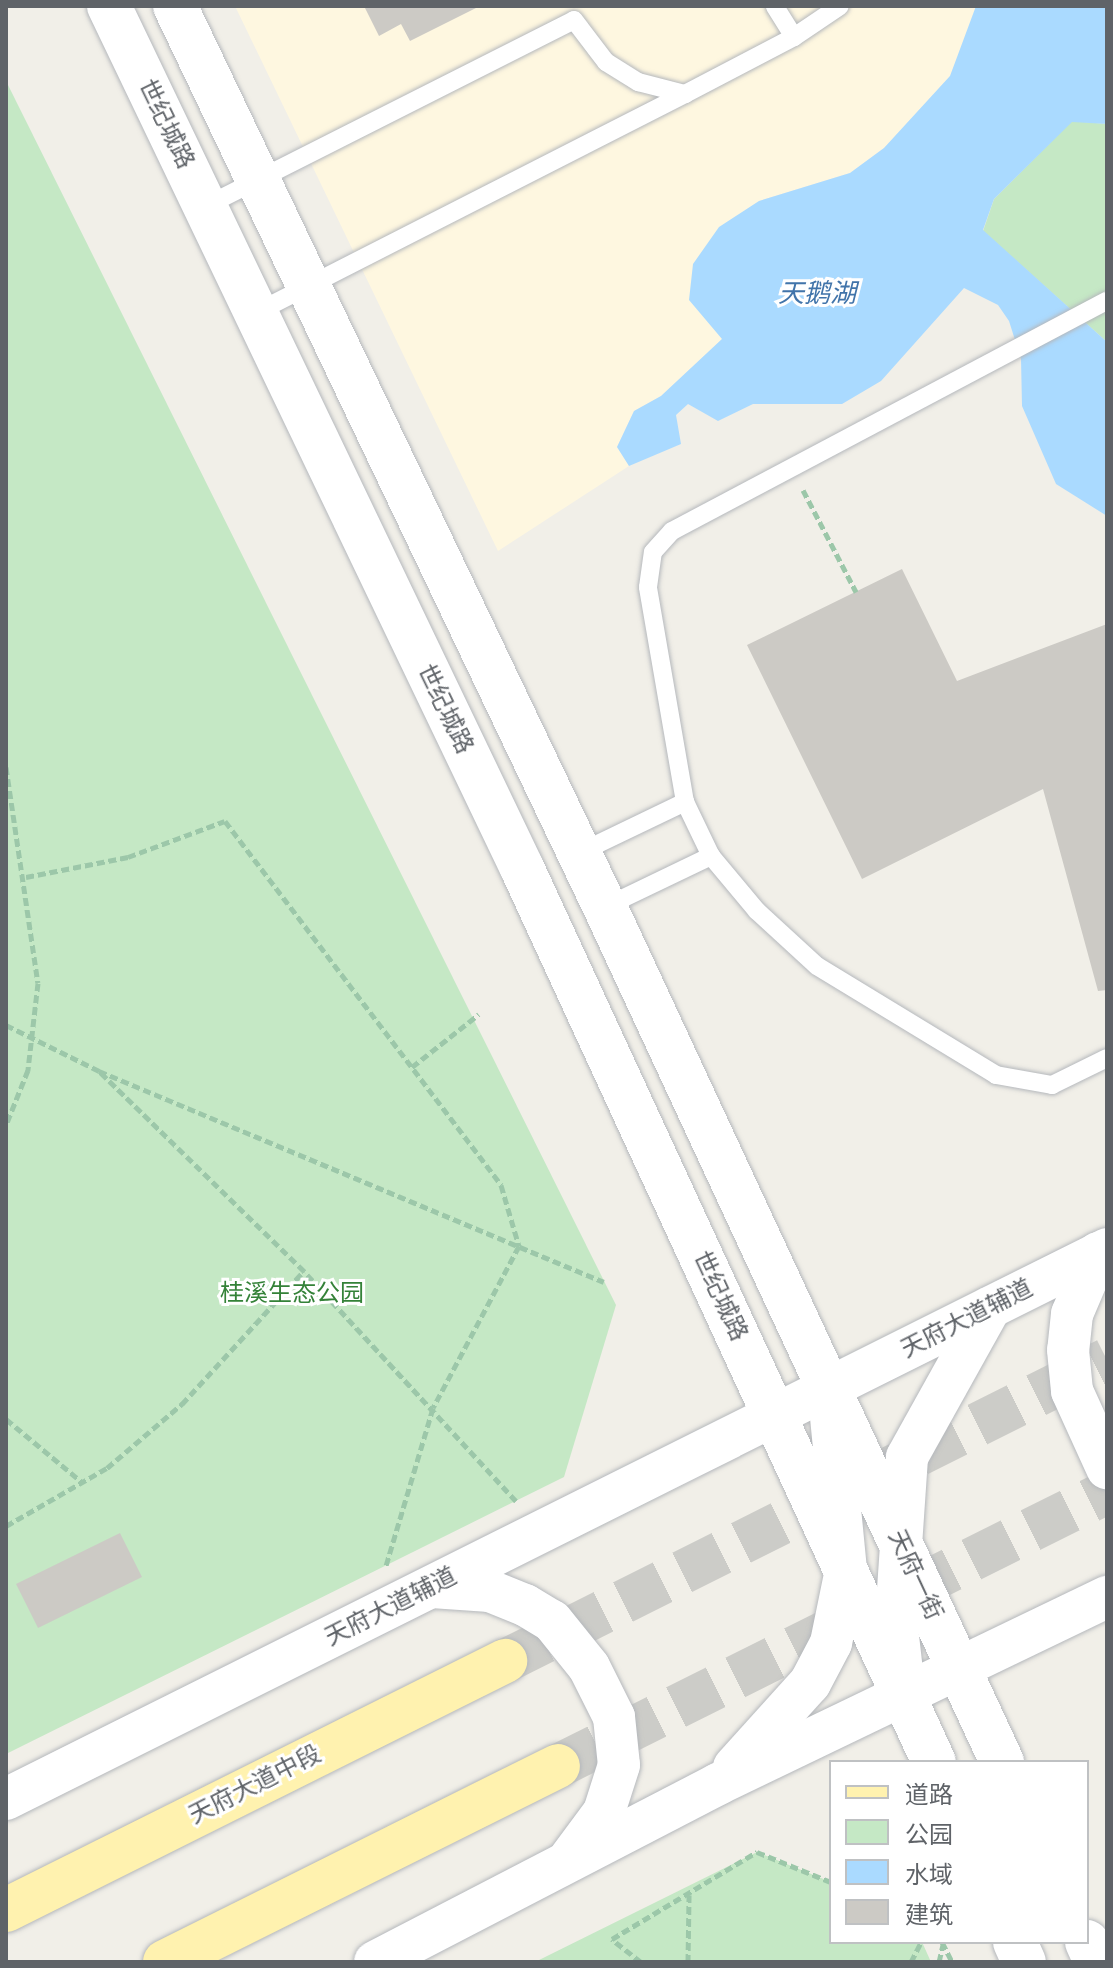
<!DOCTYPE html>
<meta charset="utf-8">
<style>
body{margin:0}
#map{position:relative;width:1113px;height:1968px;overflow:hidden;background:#f1efe8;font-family:"DejaVu Sans","Noto Sans SC",sans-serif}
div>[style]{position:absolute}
.commercial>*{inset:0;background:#fef7e0}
.green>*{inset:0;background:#c5e8c5}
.water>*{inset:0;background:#aadaff}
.building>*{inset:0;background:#cccac5}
.primary-tunnel>*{height:44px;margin-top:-22px;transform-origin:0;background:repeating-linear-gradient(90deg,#ccccc8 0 44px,transparent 0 66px)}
.path>*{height:5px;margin-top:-2.5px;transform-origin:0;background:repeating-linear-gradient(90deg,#9cc7a9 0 8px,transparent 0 12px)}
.roads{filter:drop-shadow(0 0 2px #b5b8bc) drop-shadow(0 0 2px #b5b8bc)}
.service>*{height:18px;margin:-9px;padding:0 9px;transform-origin:9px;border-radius:9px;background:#fff}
.tertiary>*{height:42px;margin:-21px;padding:0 21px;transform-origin:21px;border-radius:21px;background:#fff}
.secondary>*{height:44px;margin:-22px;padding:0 22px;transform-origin:22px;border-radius:22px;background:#fff}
.primary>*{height:44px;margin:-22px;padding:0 22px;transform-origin:22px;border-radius:22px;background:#fff2af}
span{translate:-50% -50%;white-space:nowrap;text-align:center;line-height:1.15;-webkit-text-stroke:6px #fff;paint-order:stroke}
.street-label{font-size:24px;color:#5f6368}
.park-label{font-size:24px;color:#348238}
.water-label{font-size:26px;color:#4174aa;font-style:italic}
.frame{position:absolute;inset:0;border:8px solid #5f6368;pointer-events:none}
.legend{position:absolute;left:829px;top:1760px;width:260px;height:184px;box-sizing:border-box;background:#fff;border:2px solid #bfc1c3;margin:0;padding:10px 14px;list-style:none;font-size:24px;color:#5f6368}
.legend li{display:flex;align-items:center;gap:16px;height:40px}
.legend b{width:40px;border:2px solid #bfc1c3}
</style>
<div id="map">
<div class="commercial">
<i style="clip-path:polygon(235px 6px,976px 6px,976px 11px,950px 76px,884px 148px,850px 173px,759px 201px,722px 339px,661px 396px,634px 411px,617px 447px,629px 466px,498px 551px)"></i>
</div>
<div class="green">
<i style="clip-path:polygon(6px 81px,616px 1305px,564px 1477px,6px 1754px)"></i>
<i style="clip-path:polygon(1072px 121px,1107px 124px,1107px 342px,983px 231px,994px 199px)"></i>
<i style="clip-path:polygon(757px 1852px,831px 1882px,831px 1942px,922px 1942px,931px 1962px,535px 1962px)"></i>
</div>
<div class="water">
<i style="clip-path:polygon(976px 6px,1107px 6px,1107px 124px,1072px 122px,994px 199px,983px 230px,1107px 342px,1107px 516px,1056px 484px,1022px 406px,1021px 359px,1009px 321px,998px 305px,964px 288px,881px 381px,842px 404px,753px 404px,718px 421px,688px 404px,676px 415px,681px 444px,629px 466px,617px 447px,634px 411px,661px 396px,722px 339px,689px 300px,693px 264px,719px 227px,759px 201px,850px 173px,884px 148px,950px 76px)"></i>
</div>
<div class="building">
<i style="clip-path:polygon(364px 6px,480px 6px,410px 41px,401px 24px,379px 36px)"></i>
<i style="clip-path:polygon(902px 569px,957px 681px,1107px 624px,1107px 990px,1098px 991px,1043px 789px,862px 879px,747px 645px)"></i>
<i style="clip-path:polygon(120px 1533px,142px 1577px,38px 1628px,16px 1584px)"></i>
</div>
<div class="primary-tunnel">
<i style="left:505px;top:1661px;width:673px;rotate:-26.57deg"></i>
<i style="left:558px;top:1766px;width:614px;rotate:-26.52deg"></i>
</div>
<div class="path">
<i style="left:803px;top:490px;width:115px;rotate:62.5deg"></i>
<i style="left:6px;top:767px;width:218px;rotate:81.6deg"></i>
<i style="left:38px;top:983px;width:88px;rotate:96.6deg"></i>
<i style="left:28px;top:1070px;width:59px;rotate:111.8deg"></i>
<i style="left:26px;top:877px;width:104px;rotate:-11.1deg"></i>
<i style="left:128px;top:857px;width:103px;rotate:-20.4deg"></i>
<i style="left:225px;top:821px;width:457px;rotate:52.8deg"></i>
<i style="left:501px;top:1185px;width:64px;rotate:73.6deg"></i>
<i style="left:519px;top:1246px;width:183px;rotate:118deg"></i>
<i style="left:433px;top:1408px;width:165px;rotate:106.6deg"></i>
<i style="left:6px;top:1025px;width:104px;rotate:26.3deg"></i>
<i style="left:412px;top:1067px;width:85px;rotate:-38.3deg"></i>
<i style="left:6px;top:1419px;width:100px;rotate:39.7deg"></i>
<i style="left:516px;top:1501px;width:313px;rotate:-132.7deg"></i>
<i style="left:304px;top:1271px;width:286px;rotate:-135.7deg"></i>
<i style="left:99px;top:1071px;width:547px;rotate:22.68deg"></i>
<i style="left:6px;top:1526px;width:116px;rotate:-29.9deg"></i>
<i style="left:107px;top:1468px;width:99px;rotate:-40.5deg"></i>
<i style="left:182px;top:1404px;width:180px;rotate:-47.5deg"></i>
<i style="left:942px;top:1942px;width:22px;rotate:63deg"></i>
<i style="left:641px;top:1962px;width:37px;rotate:-142deg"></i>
<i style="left:612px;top:1939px;width:169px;rotate:-31deg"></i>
<i style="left:757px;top:1852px;width:80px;rotate:22.1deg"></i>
<i style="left:688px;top:1962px;width:67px;rotate:-89.1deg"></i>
<i style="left:911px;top:1962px;width:22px;rotate:-63deg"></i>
<i style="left:939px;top:1962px;width:17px;rotate:-77deg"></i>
</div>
<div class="roads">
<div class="service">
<i style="left:794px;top:37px;width:55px;rotate:-34deg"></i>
<i style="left:685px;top:94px;width:123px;rotate:-27.6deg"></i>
<i style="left:794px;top:37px;width:36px;rotate:-122deg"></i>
<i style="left:206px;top:206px;width:412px;rotate:-26.8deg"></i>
<i style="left:574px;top:20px;width:53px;rotate:52.7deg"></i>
<i style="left:606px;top:62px;width:38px;rotate:32deg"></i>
<i style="left:638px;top:82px;width:49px;rotate:14.3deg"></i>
<i style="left:685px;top:94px;width:480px;rotate:153deg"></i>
<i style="left:685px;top:802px;width:60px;rotate:64.3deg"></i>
<i style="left:579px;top:853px;width:118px;rotate:-25.7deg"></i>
<i style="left:685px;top:802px;width:218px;rotate:-99.8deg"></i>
<i style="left:648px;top:587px;width:35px;rotate:-82deg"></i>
<i style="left:653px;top:552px;width:28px;rotate:-48deg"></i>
<i style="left:672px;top:531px;width:492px;rotate:-27.9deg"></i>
<i style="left:605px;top:907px;width:118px;rotate:-25.7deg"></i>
<i style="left:711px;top:856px;width:72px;rotate:50.1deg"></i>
<i style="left:757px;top:911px;width:81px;rotate:42.5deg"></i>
<i style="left:817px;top:966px;width:210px;rotate:31.3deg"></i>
<i style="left:996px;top:1075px;width:57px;rotate:10.1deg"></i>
<i style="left:1052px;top:1085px;width:61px;rotate:-26.1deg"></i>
</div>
<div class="tertiary">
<i style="left:1098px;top:1253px;width:66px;rotate:113.1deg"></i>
<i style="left:1072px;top:1314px;width:36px;rotate:96deg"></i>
<i style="left:1068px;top:1350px;width:41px;rotate:84.4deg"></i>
<i style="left:1072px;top:1391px;width:85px;rotate:65.6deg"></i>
<i style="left:432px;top:1587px;width:58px;rotate:3.9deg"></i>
<i style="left:490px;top:1591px;width:38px;rotate:22deg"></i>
<i style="left:525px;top:1605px;width:31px;rotate:31deg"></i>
<i style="left:552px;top:1621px;width:59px;rotate:51.2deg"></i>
<i style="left:589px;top:1667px;width:56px;rotate:63.4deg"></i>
<i style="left:614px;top:1717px;width:48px;rotate:84.1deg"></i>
<i style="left:619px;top:1765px;width:49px;rotate:107.7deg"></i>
<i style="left:604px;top:1812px;width:57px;rotate:126.5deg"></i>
<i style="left:904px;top:1689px;width:70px;rotate:-96.5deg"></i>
<i style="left:896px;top:1619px;width:162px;rotate:-86.1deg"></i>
<i style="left:907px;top:1457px;width:171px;rotate:-60.9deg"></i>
<i style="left:734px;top:1767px;width:113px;rotate:-47.9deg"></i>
<i style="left:810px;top:1683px;width:45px;rotate:-62.3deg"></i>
<i style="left:831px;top:1643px;width:75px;rotate:-78.4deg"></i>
<i style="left:846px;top:1570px;width:165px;rotate:-95.6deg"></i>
<i style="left:6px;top:1799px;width:1231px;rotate:-26.54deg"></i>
<i style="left:375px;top:1962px;width:386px;rotate:-27.4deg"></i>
<i style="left:718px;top:1784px;width:432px;rotate:-25.7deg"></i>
</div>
<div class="secondary">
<i style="left:109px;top:6px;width:956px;rotate:64.4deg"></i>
<i style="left:522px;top:868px;width:984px;rotate:65.26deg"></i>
<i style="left:175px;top:6px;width:998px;rotate:64.49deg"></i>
<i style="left:605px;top:907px;width:943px;rotate:65.09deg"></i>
<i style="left:1015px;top:1942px;width:22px;rotate:66deg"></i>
<i style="left:1087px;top:1942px;width:22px;rotate:66deg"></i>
</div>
<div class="primary">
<i style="left:6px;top:1910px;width:558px;rotate:-26.52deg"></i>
<i style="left:165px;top:1962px;width:439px;rotate:-26.5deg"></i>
</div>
</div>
<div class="street-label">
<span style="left:166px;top:124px;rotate:64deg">世纪城路</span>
<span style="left:445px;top:709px;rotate:64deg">世纪城路</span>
<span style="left:720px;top:1296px;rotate:65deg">世纪城路</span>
<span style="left:967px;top:1319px;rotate:-27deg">天府大道辅道</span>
<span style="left:915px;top:1575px;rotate:65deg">天府一街</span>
<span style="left:391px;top:1607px;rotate:-27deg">天府大道辅道</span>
<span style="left:255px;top:1785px;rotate:-27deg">天府大道中段</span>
</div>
<div class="park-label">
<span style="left:292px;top:1294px">桂溪生态公园</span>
</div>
<div class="water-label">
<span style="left:817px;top:294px">天鹅湖</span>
</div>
<div class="frame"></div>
<ul class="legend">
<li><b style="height:10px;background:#fff2af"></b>道路</li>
<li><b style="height:22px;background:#c5e8c5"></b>公园</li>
<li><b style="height:22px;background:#aadaff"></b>水域</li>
<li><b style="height:22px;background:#cccac5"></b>建筑</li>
</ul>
</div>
